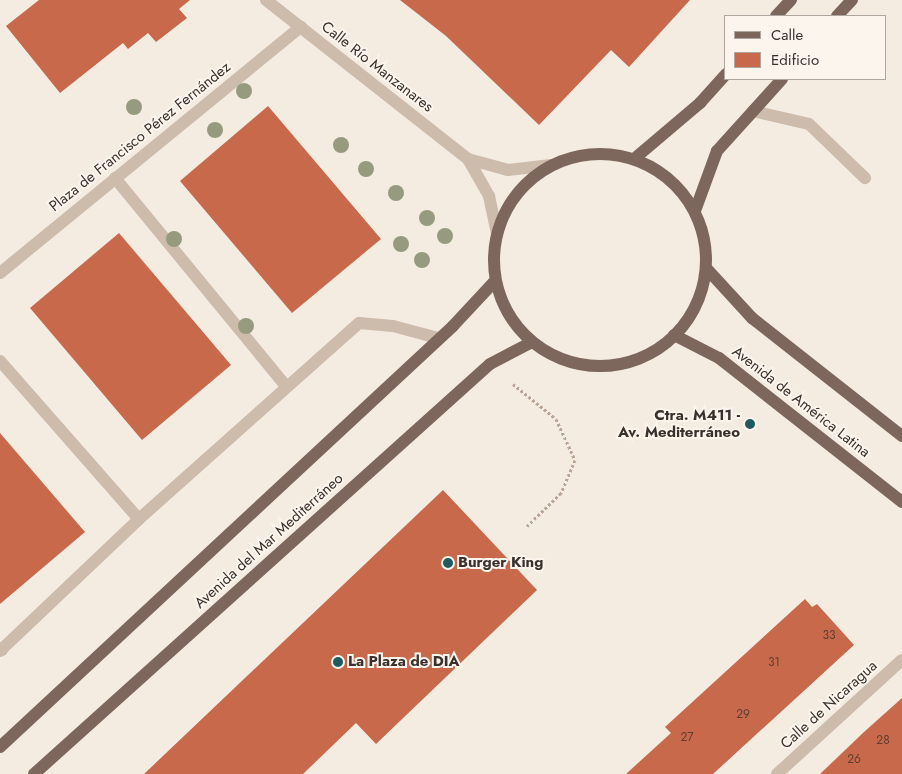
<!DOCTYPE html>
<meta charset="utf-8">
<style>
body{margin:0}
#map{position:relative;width:902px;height:774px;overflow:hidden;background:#f4ebe1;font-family:Jost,sans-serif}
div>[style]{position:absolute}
.building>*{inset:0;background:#c8694b}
.path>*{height:3px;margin-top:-1.5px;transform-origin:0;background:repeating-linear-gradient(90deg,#b9a596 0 2.5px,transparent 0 5px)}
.lane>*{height:12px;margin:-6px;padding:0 6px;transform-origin:6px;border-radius:6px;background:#cdbbac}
.street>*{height:12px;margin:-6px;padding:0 6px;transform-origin:6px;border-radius:6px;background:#cdbbac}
.primary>*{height:12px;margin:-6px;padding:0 6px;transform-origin:6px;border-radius:6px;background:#7d675c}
.primary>.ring{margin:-6px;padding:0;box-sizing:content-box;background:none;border:12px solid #7d675c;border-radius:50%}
.trees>*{width:16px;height:16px;margin:-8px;border-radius:50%;background:#969b7f}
.dots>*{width:14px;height:14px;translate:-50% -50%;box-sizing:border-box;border:2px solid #fbf5ee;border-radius:50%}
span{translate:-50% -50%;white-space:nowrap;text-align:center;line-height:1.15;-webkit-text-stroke:4px #fbf5ee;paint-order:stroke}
.number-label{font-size:12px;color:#5e3e33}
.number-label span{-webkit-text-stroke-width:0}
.street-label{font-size:15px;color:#3b302b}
.poi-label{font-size:15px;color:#3b302b;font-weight:700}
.right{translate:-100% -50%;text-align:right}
.left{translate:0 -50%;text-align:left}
.legend{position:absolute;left:724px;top:15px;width:162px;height:65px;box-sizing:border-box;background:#fbf5ee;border:1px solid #aea6a0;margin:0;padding:6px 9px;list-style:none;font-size:15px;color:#3b302b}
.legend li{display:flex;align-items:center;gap:10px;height:25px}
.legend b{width:25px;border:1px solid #aea6a0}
</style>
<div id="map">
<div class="building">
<i style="clip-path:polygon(39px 0,190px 0,179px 9px,187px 18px,156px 42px,148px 33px,128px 49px,123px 43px,60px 93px,6px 26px)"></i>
<i style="clip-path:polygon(400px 0,690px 0,629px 67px,611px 50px,539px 125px,446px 36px)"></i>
<i style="clip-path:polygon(268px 106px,381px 239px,292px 313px,180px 181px)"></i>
<i style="clip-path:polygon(119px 233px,231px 365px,142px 440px,30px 308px)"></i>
<i style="clip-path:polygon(0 433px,85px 532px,0 604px)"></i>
<i style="clip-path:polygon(443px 490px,537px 590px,376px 744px,356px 723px,303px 774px,144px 774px)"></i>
<i style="clip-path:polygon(805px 599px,812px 607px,817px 604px,854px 645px,713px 774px,626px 774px,671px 733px,665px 727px)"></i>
<i style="clip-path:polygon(902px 698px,902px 774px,820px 774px,864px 732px)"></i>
</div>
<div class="path">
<i style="left:513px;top:384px;width:55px;rotate:39.1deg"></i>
<i style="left:556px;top:419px;width:45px;rotate:65.1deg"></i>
<i style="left:575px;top:460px;width:36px;rotate:113deg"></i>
<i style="left:561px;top:493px;width:50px;rotate:135.8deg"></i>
</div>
<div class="lane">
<i style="left:753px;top:111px;width:57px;rotate:13.1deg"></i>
<i style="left:809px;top:124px;width:78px;rotate:44deg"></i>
<i style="left:0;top:651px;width:192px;rotate:-43.5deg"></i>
<i style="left:139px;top:519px;width:295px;rotate:-41.7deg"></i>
<i style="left:359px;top:323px;width:34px;rotate:5deg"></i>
<i style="left:393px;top:326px;width:47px;rotate:14.9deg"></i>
</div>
<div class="street">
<i style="left:266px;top:0;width:257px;rotate:38.2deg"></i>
<i style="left:468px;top:159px;width:43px;rotate:60.4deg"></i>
<i style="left:489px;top:196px;width:39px;rotate:78deg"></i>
<i style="left:468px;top:159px;width:41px;rotate:15.4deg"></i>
<i style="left:508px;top:170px;width:43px;rotate:-6.6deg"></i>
<i style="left:115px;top:178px;width:268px;rotate:50.6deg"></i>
<i style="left:0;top:273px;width:389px;rotate:-39.3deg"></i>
<i style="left:0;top:361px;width:210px;rotate:48.7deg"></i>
<i style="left:0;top:648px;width:3px;rotate:45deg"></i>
<i style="left:777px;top:774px;width:169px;rotate:-42.4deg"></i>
</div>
<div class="primary">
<i style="left:776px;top:16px;width:22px;rotate:-47deg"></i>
<i style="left:837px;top:16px;width:22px;rotate:-47deg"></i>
<i class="ring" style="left:494px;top:154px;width:200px;height:200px"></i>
<i style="left:634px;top:159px;width:87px;rotate:-40.3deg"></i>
<i style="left:700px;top:103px;width:39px;rotate:-48deg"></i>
<i style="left:695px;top:211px;width:64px;rotate:-69.9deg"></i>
<i style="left:717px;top:151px;width:97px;rotate:-47.9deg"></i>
<i style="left:707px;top:269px;width:67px;rotate:47.4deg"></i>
<i style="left:752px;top:318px;width:191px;rotate:38.2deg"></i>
<i style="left:674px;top:335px;width:51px;rotate:27.1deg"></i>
<i style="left:719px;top:358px;width:233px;rotate:38.2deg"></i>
<i style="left:0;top:747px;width:618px;rotate:-42.9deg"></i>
<i style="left:453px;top:326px;width:62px;rotate:-47deg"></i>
<i style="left:34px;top:774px;width:613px;rotate:-41.96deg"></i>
<i style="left:490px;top:364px;width:47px;rotate:-27.6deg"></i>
</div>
<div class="trees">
<i style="left:244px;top:91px"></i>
<i style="left:134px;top:107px"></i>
<i style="left:215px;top:130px"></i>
<i style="left:341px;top:145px"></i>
<i style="left:366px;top:169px"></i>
<i style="left:396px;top:193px"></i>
<i style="left:427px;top:218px"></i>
<i style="left:445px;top:236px"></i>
<i style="left:174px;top:239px"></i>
<i style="left:401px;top:244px"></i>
<i style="left:422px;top:260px"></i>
<i style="left:246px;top:326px"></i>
</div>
<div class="dots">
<i style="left:750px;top:424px;background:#1f5a5e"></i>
<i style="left:448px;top:563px;background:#1f5a5e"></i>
<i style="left:338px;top:662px;background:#1f5a5e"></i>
</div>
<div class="number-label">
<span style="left:829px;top:636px">33</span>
<span style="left:774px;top:663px">31</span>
<span style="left:743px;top:715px">29</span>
<span style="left:687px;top:738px">27</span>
<span style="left:883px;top:741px">28</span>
<span style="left:854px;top:760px">26</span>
</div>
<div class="street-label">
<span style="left:377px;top:67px;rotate:38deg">Calle Río Manzanares</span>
<span style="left:140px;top:137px;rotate:-39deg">Plaza de Francisco Pérez Fernández</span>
<span style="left:801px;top:402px;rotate:38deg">Avenida de América Latina</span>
<span style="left:269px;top:541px;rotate:-42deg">Avenida del Mar Mediterráneo</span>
<span style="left:829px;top:705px;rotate:-42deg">Calle de Nicaragua</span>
</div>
<div class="poi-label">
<span class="right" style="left:740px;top:424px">Ctra. M411 -<br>Av. Mediterráneo</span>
<span class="left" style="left:458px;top:563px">Burger King</span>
<span class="left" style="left:348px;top:662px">La Plaza de DIA</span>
</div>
<ul class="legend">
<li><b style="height:6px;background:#7d675c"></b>Calle</li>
<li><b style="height:14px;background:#c8694b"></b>Edificio</li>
</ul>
</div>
